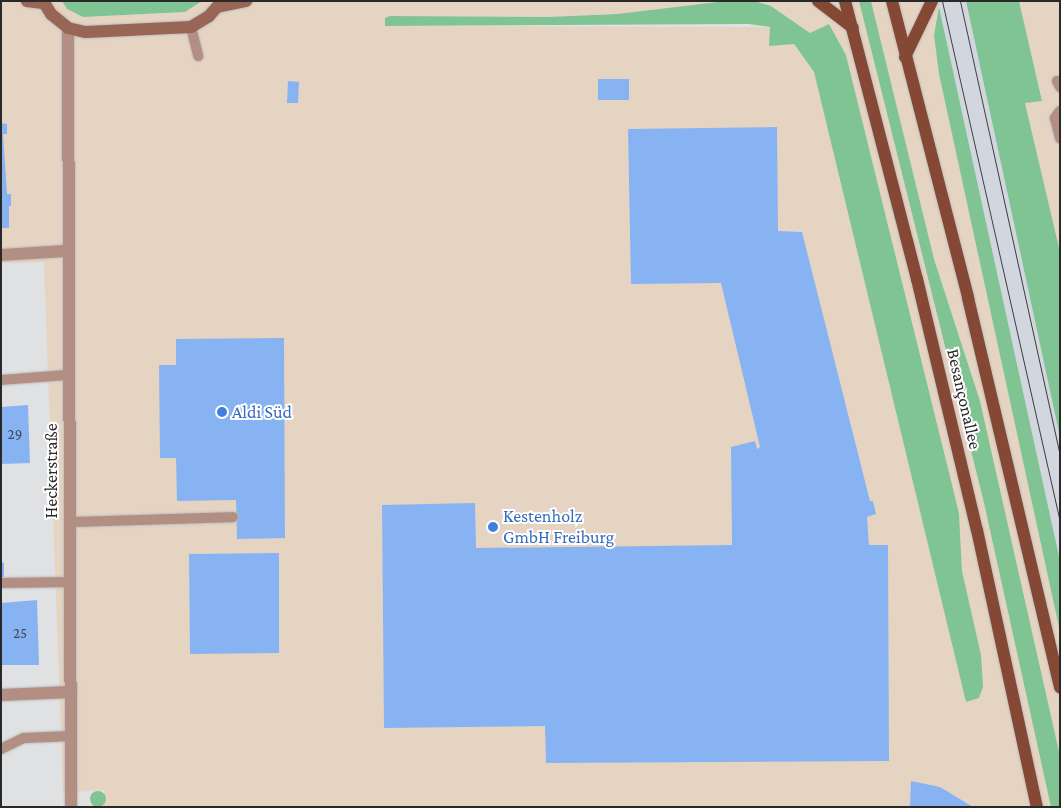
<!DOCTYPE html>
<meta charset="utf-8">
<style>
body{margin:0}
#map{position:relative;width:1061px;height:808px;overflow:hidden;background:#e0e1e3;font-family:"Crimson Pro",serif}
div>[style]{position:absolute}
.commercial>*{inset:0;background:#e6d4c3}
.built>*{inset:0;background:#d2d7df}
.green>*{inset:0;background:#81c494}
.round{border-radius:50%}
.building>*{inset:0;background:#88b3f3}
.roads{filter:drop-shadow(0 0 1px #bbbcbe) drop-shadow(0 0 1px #bbbcbe)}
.lane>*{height:10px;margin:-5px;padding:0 5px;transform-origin:5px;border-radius:5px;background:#b28e83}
.street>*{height:12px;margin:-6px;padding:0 6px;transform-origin:6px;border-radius:6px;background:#b28e83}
.secondary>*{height:12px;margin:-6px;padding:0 6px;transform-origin:6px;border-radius:6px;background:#996555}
.primary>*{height:12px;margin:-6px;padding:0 6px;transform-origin:6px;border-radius:6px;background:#854835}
.tram>*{height:1px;margin:-0.5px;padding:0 0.5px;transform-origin:0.5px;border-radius:0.5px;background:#3d3d3e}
.dots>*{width:14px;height:14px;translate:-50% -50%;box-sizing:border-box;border:2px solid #fff;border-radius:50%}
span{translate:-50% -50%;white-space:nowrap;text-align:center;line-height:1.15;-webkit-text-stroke:4px #fff;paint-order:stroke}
.number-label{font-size:15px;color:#414c5c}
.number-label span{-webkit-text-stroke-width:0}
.street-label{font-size:18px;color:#29292a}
.shop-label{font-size:18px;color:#366cbe}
.left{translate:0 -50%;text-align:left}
.frame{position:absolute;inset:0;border:2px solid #29292a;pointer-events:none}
</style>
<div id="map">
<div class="commercial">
<i style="clip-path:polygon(1px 1px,62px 1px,67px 9px,83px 17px,185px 12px,202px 1px,726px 1px,617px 14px,548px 17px,390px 16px,385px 26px,770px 27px,793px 44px,814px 72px,967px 702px,975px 630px,962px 571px,959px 513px,846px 55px,829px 24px,810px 33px,772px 6px,754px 1px,859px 1px,984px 503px,1051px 807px,104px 807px,104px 790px,63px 793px,44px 262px,1px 263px)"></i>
<i style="clip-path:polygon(871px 1px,942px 1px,939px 7px,939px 74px,1060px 632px,1060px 756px,980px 401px,934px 259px)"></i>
<i style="clip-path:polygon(1019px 1px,1060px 1px,1060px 252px,1025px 102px,1042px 101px)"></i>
</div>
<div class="built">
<i style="clip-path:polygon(942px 1px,966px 1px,1060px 437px,1060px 561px,939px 7px)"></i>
</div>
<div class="green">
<i style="clip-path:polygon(62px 1px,202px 1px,185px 12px,83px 17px,67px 9px)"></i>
<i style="clip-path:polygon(726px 1px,754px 1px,771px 6px,810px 33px,829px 24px,846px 55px,959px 513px,962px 571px,981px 655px,983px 687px,979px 698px,966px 702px,814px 72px,794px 44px,769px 46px,770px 27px,749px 24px,385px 26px,385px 18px,390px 16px,548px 17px,617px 14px)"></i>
<i style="clip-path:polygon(859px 1px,871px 1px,934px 259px,980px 401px,1060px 756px,1060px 807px,1051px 807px,984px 503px)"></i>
<i style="clip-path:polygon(966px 1px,1019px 1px,1042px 101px,1025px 103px,1060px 252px,1060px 437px)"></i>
<i style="clip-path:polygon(939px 7px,1060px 561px,1060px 632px,939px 74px,934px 35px)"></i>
<i class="round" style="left:90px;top:791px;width:16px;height:16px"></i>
</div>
<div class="building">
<i style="clip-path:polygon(598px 79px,629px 79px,629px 100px,598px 100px)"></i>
<i style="clip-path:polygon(288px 81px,299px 82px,298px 103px,287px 103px)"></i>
<i style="clip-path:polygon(1px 123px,7px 124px,7px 134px,3px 134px,7px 194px,11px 194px,11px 206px,9px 206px,9px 228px,1px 228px)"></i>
<i style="clip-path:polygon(777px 127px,778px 231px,802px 232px,870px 501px,873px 501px,876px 514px,867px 517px,869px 545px,888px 545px,889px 761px,546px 763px,545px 726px,384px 728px,382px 505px,475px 503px,476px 548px,732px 545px,731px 447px,755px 441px,757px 449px,760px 447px,721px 283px,631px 284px,628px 129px)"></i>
<i style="clip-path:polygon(284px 338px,285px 538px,237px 539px,236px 500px,177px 501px,176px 458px,160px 458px,159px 365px,176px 365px,176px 339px)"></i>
<i style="clip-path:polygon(28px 405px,30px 463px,1px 464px,1px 407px)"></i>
<i style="clip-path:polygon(279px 553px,279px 653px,190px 654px,189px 554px)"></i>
<i style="clip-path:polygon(1px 562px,4px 563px,4px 577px,1px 577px)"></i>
<i style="clip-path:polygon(37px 600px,39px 665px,1px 665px,1px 603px)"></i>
<i style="clip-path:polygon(911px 781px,940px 787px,973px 807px,910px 807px)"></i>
</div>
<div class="roads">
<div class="lane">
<i style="left:191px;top:27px;width:30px;rotate:76deg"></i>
<i style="left:1057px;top:81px;width:7px;rotate:63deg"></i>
<i style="left:1060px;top:111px;width:9px;rotate:126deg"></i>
<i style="left:1055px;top:118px;width:21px;rotate:76deg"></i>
<i style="left:1px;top:380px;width:67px;rotate:-4.3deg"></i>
<i style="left:69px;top:522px;width:164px;rotate:-1.7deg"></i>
<i style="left:1px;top:583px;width:68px;rotate:-0.8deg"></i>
<i style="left:1px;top:749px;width:25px;rotate:-26deg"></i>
<i style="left:24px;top:738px;width:47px;rotate:-2.4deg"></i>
</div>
<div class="street">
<i style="left:68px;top:28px;width:779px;rotate:89.78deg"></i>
<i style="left:1px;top:255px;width:66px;rotate:-3.5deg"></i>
<i style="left:1px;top:695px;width:69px;rotate:-2.5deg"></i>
</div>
<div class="secondary">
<i style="left:27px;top:1px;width:16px;rotate:7deg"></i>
<i style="left:43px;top:1px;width:15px;rotate:58deg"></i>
<i style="left:51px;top:14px;width:22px;rotate:39deg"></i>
<i style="left:68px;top:28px;width:18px;rotate:13deg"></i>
<i style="left:86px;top:32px;width:105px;rotate:-2.7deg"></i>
<i style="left:191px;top:27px;width:21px;rotate:-31deg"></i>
<i style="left:209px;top:16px;width:12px;rotate:-48deg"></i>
<i style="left:217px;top:7px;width:30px;rotate:-12deg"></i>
</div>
<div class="primary">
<i style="left:818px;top:1px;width:44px;rotate:37.6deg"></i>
<i style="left:845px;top:1px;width:287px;rotate:75.5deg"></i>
<i style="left:917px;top:279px;width:258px;rotate:76.6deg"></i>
<i style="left:977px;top:530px;width:283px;rotate:77.8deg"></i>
<i style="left:892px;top:1px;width:307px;rotate:75.6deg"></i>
<i style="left:968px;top:298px;width:400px;rotate:76.7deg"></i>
<i style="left:905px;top:57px;width:62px;rotate:-64.3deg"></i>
</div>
</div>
<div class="tram">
<i style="left:942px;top:1px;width:534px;rotate:77.24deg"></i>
<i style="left:960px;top:1px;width:467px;rotate:77.6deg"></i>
</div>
<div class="dots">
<i style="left:222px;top:412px;background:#3f7fe0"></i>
<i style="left:493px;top:527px;background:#3f7fe0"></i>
</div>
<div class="number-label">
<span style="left:15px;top:435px">29</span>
<span style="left:20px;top:634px">25</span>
</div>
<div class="street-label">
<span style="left:964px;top:399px;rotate:77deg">Besançonallee</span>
<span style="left:51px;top:471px;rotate:-90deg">Heckerstraße</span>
</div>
<div class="shop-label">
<span class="left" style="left:232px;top:412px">Aldi Süd</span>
<span class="left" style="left:503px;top:527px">Kestenholz<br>GmbH Freiburg</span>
</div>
<div class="frame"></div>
</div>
